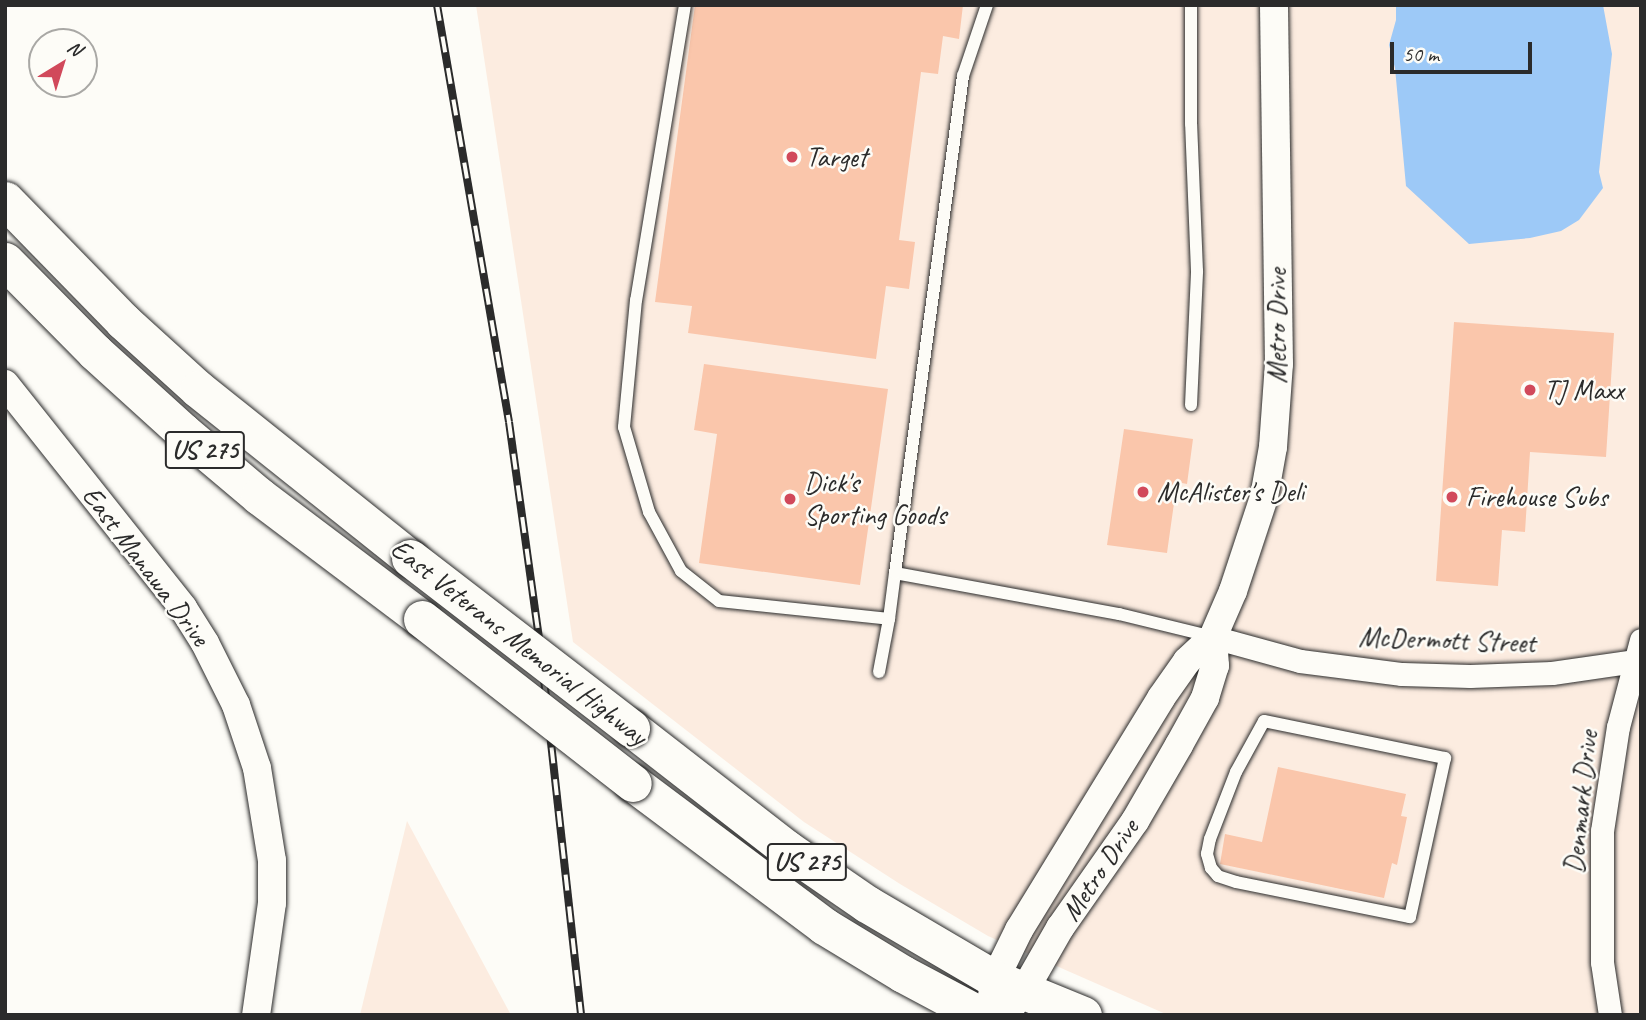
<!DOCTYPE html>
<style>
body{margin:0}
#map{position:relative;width:1646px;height:1020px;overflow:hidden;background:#fdfcf7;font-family:Caveat,sans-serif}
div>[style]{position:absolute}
.built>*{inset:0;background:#fcece0}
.water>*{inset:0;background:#9dc9f7}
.building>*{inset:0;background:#fac6ab}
.roads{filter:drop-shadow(0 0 2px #2b2b2b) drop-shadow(0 0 2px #2b2b2b)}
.service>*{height:12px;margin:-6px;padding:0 6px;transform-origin:6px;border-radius:6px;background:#fdfcf7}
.minor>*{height:23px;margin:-11.5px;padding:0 11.5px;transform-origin:11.5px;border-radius:11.5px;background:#fdfcf7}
.tertiary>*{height:28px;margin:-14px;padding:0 14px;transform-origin:14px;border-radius:14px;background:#fdfcf7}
.primary>*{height:37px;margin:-18.5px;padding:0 18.5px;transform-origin:18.5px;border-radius:18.5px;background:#fdfcf7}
.rail>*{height:8px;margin-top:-4px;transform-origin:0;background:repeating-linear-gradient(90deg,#fdfcf7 0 16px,#2b2b2b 0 32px);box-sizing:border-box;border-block:2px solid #2b2b2b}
.bridges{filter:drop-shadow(0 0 2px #2b2b2b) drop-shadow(0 0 2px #2b2b2b)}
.primary-bridge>*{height:37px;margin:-18.5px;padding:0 18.5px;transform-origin:18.5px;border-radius:18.5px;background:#fdfcf7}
.dots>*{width:19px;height:19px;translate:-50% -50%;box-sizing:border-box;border:4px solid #fdfcf7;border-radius:50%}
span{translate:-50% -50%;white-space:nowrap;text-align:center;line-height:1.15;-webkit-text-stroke:5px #fdfcf7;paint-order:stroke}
.shield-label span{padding:2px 5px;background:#fdfcf7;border:2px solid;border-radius:5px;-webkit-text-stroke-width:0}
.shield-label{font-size:26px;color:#2b2b2b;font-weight:700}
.poi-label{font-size:28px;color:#2b2b2b}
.left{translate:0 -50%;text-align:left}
.street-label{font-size:28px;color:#2b2b2b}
.frame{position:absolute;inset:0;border:7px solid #2b2b2b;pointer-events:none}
.north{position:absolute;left:28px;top:28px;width:70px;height:70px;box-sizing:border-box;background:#fdfcf7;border:2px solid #a9a8a5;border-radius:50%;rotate:38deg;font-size:19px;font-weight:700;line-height:28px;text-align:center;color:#2b2b2b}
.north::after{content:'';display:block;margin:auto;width:24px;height:32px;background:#d1495b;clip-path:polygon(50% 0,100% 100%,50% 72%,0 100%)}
.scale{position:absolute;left:1390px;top:42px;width:142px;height:32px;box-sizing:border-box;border:4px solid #2b2b2b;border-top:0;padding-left:9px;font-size:21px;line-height:24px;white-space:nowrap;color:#2b2b2b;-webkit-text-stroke:5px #fdfcf7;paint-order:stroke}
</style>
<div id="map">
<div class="built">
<i style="clip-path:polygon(476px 5px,1641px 5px,1641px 1015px,1168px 1015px,988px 936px,900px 884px,804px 822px,573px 642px)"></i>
<i style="clip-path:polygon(407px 821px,511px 1015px,360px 1015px)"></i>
</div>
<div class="water">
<i style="clip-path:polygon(1396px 5px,1603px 5px,1612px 54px,1599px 172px,1603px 188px,1579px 220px,1561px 231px,1530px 238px,1469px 244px,1406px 186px,1395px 68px,1389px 45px,1396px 20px)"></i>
</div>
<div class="building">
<i style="clip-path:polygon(695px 5px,963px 5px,959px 39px,943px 36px,938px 74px,921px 72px,899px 240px,915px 242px,909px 289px,886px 286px,876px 359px,688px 333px,692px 306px,655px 302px)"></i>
<i style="clip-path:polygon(1454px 322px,1614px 333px,1606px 457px,1530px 452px,1525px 532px,1502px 530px,1498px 586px,1436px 581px)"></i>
<i style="clip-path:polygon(704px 364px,888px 389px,860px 585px,699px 563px,717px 434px,694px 430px)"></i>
<i style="clip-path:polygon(1124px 429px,1193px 439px,1187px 484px,1177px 482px,1167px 553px,1107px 545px)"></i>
<i style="clip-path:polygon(1278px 767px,1406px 794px,1401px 816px,1407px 817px,1397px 865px,1392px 863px,1384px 898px,1220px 864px,1225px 834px,1262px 842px)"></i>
</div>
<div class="roads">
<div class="service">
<i style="left:685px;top:5px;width:299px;rotate:99.4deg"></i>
<i style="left:636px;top:300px;width:128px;rotate:95.4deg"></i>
<i style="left:624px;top:427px;width:89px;rotate:73.6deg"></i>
<i style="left:649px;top:512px;width:67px;rotate:61.5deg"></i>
<i style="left:681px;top:571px;width:48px;rotate:38.3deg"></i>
<i style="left:719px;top:601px;width:171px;rotate:6deg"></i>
<i style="left:889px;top:619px;width:46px;rotate:-82.6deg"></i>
<i style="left:895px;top:573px;width:228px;rotate:10.4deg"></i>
<i style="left:1119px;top:614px;width:97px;rotate:13.7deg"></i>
<i style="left:1191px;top:405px;width:134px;rotate:-87.4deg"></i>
<i style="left:1197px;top:271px;width:147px;rotate:-92.3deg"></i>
<i style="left:1191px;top:124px;width:119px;rotate:-90deg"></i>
<i style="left:895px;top:573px;width:502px;rotate:-82.21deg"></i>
<i style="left:963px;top:76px;width:75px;rotate:-71.3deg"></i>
<i style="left:879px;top:672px;width:54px;rotate:-79.3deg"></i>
<i style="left:1264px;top:721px;width:185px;rotate:11.6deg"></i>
<i style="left:1445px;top:758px;width:163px;rotate:102.4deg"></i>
<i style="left:1410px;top:917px;width:177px;rotate:-168.6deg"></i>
<i style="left:1236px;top:882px;width:19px;rotate:-162deg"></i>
<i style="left:1218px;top:876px;width:11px;rotate:-131deg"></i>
<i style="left:1211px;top:868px;width:15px;rotate:-106deg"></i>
<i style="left:1207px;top:854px;width:15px;rotate:-79deg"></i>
<i style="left:1210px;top:839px;width:72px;rotate:-68.8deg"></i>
<i style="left:1236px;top:772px;width:58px;rotate:-61.2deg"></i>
</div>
<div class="minor">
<i style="left:1213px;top:637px;width:90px;rotate:15.4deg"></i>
<i style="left:1300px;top:661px;width:103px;rotate:7.3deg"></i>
<i style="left:1402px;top:674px;width:68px;rotate:1.7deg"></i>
<i style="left:1470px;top:676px;width:82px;rotate:-2.1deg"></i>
<i style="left:1552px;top:673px;width:90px;rotate:-8.3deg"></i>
<i style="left:1610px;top:1015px;width:54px;rotate:-98.6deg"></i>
<i style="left:1602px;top:962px;width:131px;rotate:-90deg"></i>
<i style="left:1602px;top:831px;width:105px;rotate:-81.3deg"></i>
<i style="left:1618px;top:727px;width:90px;rotate:-75.2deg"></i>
</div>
<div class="tertiary">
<i style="left:5px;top:384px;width:286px;rotate:51.5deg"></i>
<i style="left:183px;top:608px;width:41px;rotate:57.8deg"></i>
<i style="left:205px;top:643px;width:69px;rotate:63.4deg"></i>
<i style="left:236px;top:705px;width:66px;rotate:71.6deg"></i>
<i style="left:257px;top:768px;width:94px;rotate:80.8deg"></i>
<i style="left:272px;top:861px;width:42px;rotate:90deg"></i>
<i style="left:272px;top:903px;width:113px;rotate:98.1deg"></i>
<i style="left:989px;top:1015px;width:36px;rotate:-81deg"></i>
<i style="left:995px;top:979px;width:55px;rotate:-63.9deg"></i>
<i style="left:1019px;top:930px;width:272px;rotate:-58.5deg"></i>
<i style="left:1161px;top:698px;width:45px;rotate:-54.9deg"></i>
<i style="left:1187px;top:661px;width:35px;rotate:-43deg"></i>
<i style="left:1213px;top:637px;width:50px;rotate:-66.5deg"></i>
<i style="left:1233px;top:591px;width:99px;rotate:-71.7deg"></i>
<i style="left:1264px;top:497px;width:51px;rotate:-79.8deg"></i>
<i style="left:1273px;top:447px;width:83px;rotate:-85.9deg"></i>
<i style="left:1279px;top:364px;width:359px;rotate:-90.8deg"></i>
<i style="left:997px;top:1015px;width:15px;rotate:-28deg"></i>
<i style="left:1010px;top:1008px;width:22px;rotate:-51deg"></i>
<i style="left:1024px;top:991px;width:73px;rotate:-60.3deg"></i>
<i style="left:1060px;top:928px;width:131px;rotate:-55deg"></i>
<i style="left:1135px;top:821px;width:88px;rotate:-59.9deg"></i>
<i style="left:1179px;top:745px;width:54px;rotate:-61deg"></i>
<i style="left:1205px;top:698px;width:34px;rotate:-73deg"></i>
<i style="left:1215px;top:666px;width:29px;rotate:-94deg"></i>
</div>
<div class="primary">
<i style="left:5px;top:200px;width:169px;rotate:45.7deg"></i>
<i style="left:123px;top:321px;width:101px;rotate:42.2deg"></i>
<i style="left:198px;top:389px;width:271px;rotate:38.6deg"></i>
<i style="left:5px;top:261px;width:128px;rotate:45.3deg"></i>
<i style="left:95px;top:352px;width:118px;rotate:42.2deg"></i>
<i style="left:182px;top:431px;width:101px;rotate:40.2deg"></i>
<i style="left:259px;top:496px;width:204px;rotate:37deg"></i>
<i style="left:631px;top:728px;width:197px;rotate:37.8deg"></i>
<i style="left:787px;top:849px;width:97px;rotate:34.5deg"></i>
<i style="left:867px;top:904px;width:148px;rotate:30.4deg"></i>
<i style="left:995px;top:979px;width:95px;rotate:22.2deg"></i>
<i style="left:633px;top:783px;width:239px;rotate:36.8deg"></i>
<i style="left:824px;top:926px;width:92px;rotate:31.3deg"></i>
<i style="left:903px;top:974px;width:87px;rotate:28deg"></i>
</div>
</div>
<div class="rail">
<i style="left:437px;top:5px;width:423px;rotate:80.2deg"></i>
<i style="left:509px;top:422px;width:232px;rotate:82.1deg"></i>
<i style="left:541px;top:652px;width:365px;rotate:83.7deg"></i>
</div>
<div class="bridges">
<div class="primary-bridge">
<i style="left:410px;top:558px;width:279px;rotate:37.6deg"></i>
<i style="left:422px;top:619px;width:267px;rotate:37.9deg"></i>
</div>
</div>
<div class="dots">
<i style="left:792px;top:157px;background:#d1495b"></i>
<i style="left:1530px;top:390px;background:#d1495b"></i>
<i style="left:1143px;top:492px;background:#d1495b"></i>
<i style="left:1452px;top:497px;background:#d1495b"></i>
<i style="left:790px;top:499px;background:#d1495b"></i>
</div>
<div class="shield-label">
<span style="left:205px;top:450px">US 275</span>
<span style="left:807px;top:862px">US 275</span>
</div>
<div class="poi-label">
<span class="left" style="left:806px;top:157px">Target</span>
<span class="left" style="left:1544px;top:390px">TJ Maxx</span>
<span class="left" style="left:804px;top:499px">Dick's<br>Sporting Goods</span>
<span class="left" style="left:1157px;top:492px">McAlister's Deli</span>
<span class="left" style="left:1466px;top:497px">Firehouse Subs</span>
</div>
<div class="street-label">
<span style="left:1277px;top:326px;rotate:-90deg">Metro Drive</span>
<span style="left:146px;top:566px;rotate:53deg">East Manawa Drive</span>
<span style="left:1447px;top:640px;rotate:2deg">McDermott Street</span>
<span style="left:519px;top:642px;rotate:38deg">East Veterans Memorial Highway</span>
<span style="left:1581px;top:802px;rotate:-84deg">Denmark Drive</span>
<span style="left:1100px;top:870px;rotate:-56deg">Metro Drive</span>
</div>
<div class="frame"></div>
<div class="north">N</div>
<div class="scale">50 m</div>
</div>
